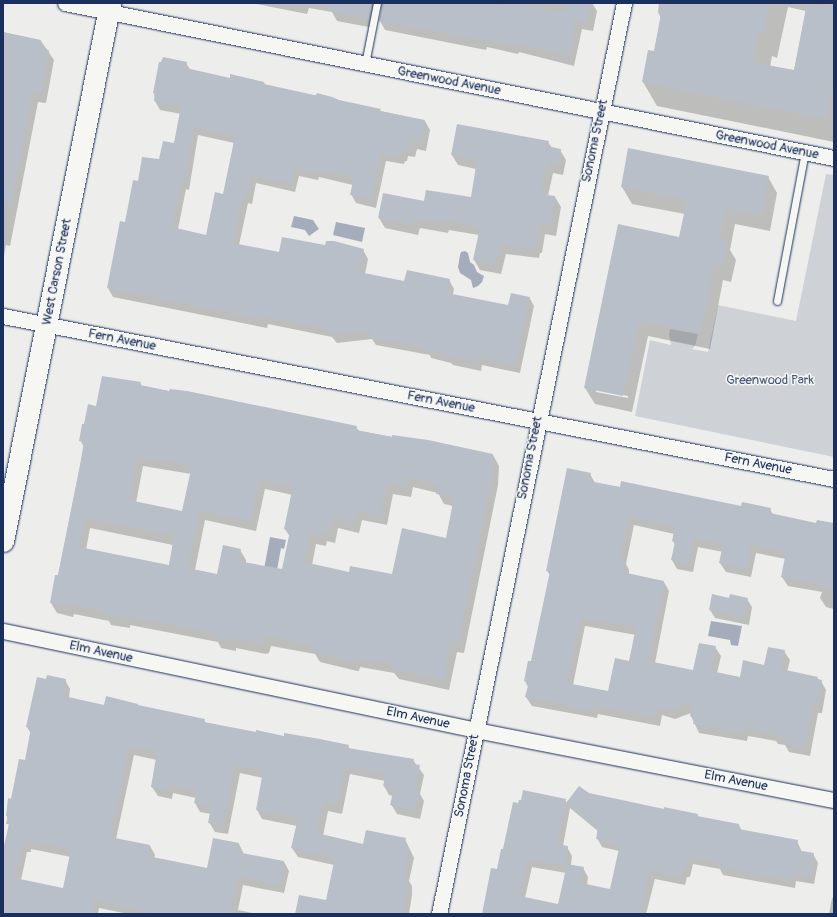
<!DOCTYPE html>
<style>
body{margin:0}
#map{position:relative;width:837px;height:917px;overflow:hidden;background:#edeeec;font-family:Pangolin,sans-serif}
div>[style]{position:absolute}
.green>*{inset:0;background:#ced2d7}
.water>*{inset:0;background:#a5acbc}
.shadow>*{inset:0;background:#0003}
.building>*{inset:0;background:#b9bfc8}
.roads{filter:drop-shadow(0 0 1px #1b2f5e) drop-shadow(0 0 1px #1b2f5e)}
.service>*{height:7px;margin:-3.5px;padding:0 3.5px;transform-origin:3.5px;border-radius:3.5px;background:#f6f6f2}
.minor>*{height:15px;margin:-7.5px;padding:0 7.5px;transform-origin:7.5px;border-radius:7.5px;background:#f6f6f2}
.secondary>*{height:21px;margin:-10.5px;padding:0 10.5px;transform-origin:10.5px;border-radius:10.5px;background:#f6f6f2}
span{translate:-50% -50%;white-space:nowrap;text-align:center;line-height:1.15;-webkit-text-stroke:3px #f6f6f2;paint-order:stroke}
.street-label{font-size:13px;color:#1b2f5e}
.park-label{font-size:13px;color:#48587c}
.frame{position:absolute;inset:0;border:4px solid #1b2f5e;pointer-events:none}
</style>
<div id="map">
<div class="green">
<i style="clip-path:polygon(826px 174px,834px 175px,834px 457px,635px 416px,650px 340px,671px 345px,669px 334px,670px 329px,698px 334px,695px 346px,692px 349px,708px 352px,718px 305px,796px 321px)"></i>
</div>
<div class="water">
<i style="clip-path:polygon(294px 216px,313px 220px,319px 229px,309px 236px,305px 230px,291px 227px)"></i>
<i style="clip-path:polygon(336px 222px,365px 228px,362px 242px,333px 235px)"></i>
<i style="clip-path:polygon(465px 251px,468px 253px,470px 262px,474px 265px,477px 272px,484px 276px,482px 282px,478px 286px,473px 288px,471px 280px,460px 273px,458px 267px,460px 255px,461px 252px)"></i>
<i style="clip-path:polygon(270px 537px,286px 540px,284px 549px,281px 548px,277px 570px,264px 569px)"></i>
<i style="clip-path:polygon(711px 621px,742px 626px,738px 646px,731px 645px,730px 640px,708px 636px)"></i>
</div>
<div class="shadow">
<i style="clip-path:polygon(252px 3px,592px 3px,597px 11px,593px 31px,582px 29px,574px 66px,519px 52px,518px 54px,487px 47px,486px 50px,385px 30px,380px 21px,383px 6px,377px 12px,374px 28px,337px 21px,332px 12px,309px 8px,307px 14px)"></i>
<i style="clip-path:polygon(evenodd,659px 3px,834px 3px,834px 142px,657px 106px,643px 82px,654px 52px,661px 18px,658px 12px,659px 3px,788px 7px,806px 11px,794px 71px,770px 67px,772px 56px,777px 58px,788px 7px)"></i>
<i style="clip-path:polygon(3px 32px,41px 41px,54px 60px,46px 103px,38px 102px,10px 246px,6px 245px,3px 262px)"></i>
<i style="clip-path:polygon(evenodd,186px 63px,191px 71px,230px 79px,264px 82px,265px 85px,425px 121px,430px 130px,426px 151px,417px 149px,415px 157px,408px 156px,407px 161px,405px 161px,404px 164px,386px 161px,376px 208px,356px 203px,351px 194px,353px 185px,319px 177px,318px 180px,299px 176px,295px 192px,256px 183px,252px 204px,248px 203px,239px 245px,279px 253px,326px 246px,363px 250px,368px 259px,365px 274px,405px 282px,449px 280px,454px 289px,453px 295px,509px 306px,529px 297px,534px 306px,520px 373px,482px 365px,481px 371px,453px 365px,451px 363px,431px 358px,430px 355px,376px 345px,372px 339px,337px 343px,332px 337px,268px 324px,267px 328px,113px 297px,108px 288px,138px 182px,174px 144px,181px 114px,160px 110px,155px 101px,154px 93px,186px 63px,198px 135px,234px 143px,224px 195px,207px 236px,178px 229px,186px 189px,189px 190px,198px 135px)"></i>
<i style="clip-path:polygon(548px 142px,552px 148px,560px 150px,566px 160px,563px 175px,553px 173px,548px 196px,555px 197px,561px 207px,556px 236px,545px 234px,542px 253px,540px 253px,539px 258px,506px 254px,501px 274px,480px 270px,474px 260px,479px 235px,449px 230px,448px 233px,420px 228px,418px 235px,385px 228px,379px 218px,425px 202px,472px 198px,476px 169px,458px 165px,452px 155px)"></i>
<i style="clip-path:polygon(evenodd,768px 177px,777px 193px,770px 231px,735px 224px,730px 250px,736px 260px,731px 282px,723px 280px,710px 349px,648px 336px,632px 412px,595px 404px,585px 388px,680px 238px,685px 214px,632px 204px,622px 187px,768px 177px,596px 390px,628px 396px,628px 398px,596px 392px,596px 390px)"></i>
<i style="clip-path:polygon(evenodd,140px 383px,142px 386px,356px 427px,359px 431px,493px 455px,499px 466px,498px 485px,464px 653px,457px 652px,449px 690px,399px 679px,394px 673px,360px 667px,359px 671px,357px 671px,320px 662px,315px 654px,271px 646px,269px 653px,266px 654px,236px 648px,236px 651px,221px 648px,218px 642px,130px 625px,130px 628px,111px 625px,109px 621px,74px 614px,73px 617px,57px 613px,51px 603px,58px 576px,84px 447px,80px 440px,85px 425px,96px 407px,140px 383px,143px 466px,191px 474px,183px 512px,136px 503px,143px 466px,140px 383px,413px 487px,438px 493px,444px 504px,453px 506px,446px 540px,393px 575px,350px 573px,312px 565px,316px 544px,326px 546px,327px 541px,335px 543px,338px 528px,359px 533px,362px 520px,387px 525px,393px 494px,411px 497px,413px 487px,140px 383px,265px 489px,293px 495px,285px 529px,290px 537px,283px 571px,246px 563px,246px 560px,240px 550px,218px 575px,195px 570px,205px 520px,256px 531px,265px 489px,140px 383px,90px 528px,173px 545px,169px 566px,86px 550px,90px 528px)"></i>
<i style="clip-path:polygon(evenodd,590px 474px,595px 483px,742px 507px,770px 509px,773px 515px,817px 524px,834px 524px,834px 609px,826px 607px,820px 598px,822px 592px,788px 586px,782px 577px,786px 559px,756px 553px,751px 577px,726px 572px,720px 563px,723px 552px,698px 547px,693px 572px,677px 569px,672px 560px,675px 545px,673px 541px,674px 534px,634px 525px,626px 564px,629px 570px,629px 575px,664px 582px,669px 591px,655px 663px,694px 671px,715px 647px,721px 656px,717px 673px,741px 678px,765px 666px,784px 651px,790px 660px,787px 672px,817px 678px,821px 681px,826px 690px,822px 713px,818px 713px,810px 756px,789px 752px,785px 745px,778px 744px,776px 741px,748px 736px,747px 741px,699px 733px,691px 716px,691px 713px,675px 719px,662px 715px,660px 726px,598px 714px,597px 718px,532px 706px,526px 697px,528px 687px,525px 681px,532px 662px,550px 575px,547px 571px,590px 474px,585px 626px,636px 635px,630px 662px,609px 693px,573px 685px,585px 626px)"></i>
<i style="clip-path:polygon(730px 599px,747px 599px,752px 607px,749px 625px,715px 618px,710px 610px)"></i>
<i style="clip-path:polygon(evenodd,47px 680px,65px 680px,70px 689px,69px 698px,105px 706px,138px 706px,204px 720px,206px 723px,257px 733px,348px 746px,350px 749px,413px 760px,424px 775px,420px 794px,424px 801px,420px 819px,397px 814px,391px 804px,393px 796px,389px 795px,384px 786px,385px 781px,350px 774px,342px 814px,328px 811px,323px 836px,364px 845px,405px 839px,414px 858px,409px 881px,412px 886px,412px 895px,409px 914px,296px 914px,327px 901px,334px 865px,298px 857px,292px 848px,297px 826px,262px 819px,257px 810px,263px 778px,240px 773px,228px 834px,215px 832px,209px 822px,211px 814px,200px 812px,195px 803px,196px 798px,173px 793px,172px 799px,158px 796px,152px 787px,157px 760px,134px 755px,116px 839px,150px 846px,155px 855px,154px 859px,208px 870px,239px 844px,244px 854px,284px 862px,289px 871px,284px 893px,243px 885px,238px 910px,257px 914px,128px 914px,99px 908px,98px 914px,3px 914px,3px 853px,9px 827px,7px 816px,26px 761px,31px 734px,27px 727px,47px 680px,31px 849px,71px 857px,64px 889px,21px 880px,27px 852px,31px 852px,31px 849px)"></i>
<i style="clip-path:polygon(evenodd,589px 794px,665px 810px,697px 814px,699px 818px,739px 825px,742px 831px,797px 841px,802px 852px,813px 854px,818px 863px,814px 884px,796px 881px,795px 888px,723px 875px,720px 869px,693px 864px,690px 877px,687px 877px,685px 885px,655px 879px,646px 914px,483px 914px,519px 804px,565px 800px,567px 803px,589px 794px,570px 808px,599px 832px,597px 838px,602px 847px,619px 851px,611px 890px,587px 885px,588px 877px,583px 868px,571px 865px,572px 856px,567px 847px,563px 846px,570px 808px,589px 794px,532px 867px,566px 873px,559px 905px,525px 898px,532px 867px)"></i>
<i style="clip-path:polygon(832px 898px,834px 898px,834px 914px,829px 914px)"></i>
</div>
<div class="building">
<i style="clip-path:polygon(327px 3px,372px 3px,369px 19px,327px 10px)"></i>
<i style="clip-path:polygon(382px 3px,488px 3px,503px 6px,504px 3px,526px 3px,526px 5px,558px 12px,558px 9px,567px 11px,569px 3px,591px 3px,587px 22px,576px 19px,569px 56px,514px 43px,513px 45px,481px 38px,481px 40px,379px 21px)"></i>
<i style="clip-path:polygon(663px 3px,770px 3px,764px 34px,758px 32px,752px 62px,794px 70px,807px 3px,834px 8px,834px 74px,825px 119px,642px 82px,648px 50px,654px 51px)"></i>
<i style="clip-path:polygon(3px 32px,41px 40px,40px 48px,49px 50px,40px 94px,33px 92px,10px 206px,3px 205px)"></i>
<i style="clip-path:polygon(evenodd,163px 57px,187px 62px,186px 68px,230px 78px,230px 74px,264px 82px,264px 84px,314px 95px,316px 95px,317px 93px,332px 97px,339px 100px,381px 109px,380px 111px,425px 120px,421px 142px,412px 140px,410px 149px,403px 148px,402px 153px,400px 152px,400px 156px,381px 153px,371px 199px,350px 195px,354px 177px,314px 169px,314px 172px,294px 168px,291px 183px,251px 175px,247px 196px,243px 195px,233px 243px,279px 252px,282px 237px,325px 245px,326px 241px,334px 241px,364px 249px,359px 272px,404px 281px,407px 270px,450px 279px,447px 293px,508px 305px,511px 293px,530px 297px,515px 365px,477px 357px,476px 362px,446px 356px,447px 354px,425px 350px,426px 347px,369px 337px,371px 330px,331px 334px,328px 333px,327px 329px,263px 316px,262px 319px,107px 288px,120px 221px,125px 222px,133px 180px,138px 181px,142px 157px,159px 159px,163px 141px,174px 143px,181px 106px,154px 101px,155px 94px,153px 93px,159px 62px,161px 62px,163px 57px,193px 127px,235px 136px,223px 194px,215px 192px,206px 235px,172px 227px,181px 181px,184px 182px,193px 127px)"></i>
<i style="clip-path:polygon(457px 124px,549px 141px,547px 146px,561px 149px,558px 165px,547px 163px,541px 194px,555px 196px,551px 226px,539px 224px,536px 243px,534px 243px,534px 249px,500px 244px,496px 265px,473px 260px,480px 227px,443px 220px,442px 223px,414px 218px,413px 225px,378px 218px,383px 193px,424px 201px,426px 190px,471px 197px,477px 160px,451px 155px)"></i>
<i style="clip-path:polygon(628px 148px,769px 176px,761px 215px,726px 208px,719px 241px,727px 243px,722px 266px,714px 265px,701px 333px,639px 321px,623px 396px,584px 388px,618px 224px,679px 237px,687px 200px,621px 187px)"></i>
<i style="clip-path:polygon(evenodd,102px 376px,141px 382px,140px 385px,169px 391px,170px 389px,187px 391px,357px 426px,356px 430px,392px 437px,392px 435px,428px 440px,493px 454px,492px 474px,458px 643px,451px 641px,444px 680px,392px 669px,393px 665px,388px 663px,354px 657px,353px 661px,350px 661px,313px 652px,314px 645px,265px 636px,263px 643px,260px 643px,230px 638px,230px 641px,214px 638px,215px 633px,124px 615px,124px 618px,104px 615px,105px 611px,68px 604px,68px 606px,50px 603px,55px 575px,58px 575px,80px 465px,84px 442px,79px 441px,82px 424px,84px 424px,88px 404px,96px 406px,102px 376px,137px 456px,192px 465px,182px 511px,129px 500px,137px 456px,102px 376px,407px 477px,438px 484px,436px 494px,454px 497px,446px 538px,402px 528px,392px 574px,350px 566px,349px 572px,304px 562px,310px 534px,320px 536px,321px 531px,329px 533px,332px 518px,353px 523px,356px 510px,381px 515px,387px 484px,405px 487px,407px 477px,102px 376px,259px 479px,293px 486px,284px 529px,290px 531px,282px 569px,238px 561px,241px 549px,223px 545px,217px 574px,188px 568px,199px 510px,251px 521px,259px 479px,102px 376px,85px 518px,174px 536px,169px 565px,79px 547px,85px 518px)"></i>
<i style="clip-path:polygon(evenodd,567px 468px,591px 473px,589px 481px,620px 487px,621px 481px,741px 506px,742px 502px,771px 508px,770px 513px,816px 523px,817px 520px,834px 523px,834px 587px,781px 577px,786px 552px,751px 544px,746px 569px,719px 563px,723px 544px,693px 538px,688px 564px,671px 560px,675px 542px,672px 541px,675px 526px,629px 517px,620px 559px,625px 560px,622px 572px,664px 581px,648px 661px,693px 670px,699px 643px,716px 646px,711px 671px,740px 677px,743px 660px,764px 665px,768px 647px,785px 650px,781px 669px,818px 677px,817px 679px,822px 680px,817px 705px,813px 704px,805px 748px,782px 743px,784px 738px,772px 735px,772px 733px,743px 727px,742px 732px,693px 724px,694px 719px,690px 716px,693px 701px,670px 710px,657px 707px,655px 717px,593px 705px,592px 710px,525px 697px,529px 682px,524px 681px,528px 661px,531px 661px,550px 571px,546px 571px,567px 468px,580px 618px,636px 627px,629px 661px,615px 658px,608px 691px,567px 683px,580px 618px)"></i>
<i style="clip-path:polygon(712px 594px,729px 598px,730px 594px,748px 598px,744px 617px,709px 610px)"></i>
<i style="clip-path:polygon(evenodd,47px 675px,66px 679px,64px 696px,104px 705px,106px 696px,138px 704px,138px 705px,205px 719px,204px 722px,256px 732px,256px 730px,284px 736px,284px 733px,320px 739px,349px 745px,348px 748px,414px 759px,413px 764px,420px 765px,415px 790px,420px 791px,416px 810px,390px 805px,394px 788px,383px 786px,386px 774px,345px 766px,337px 805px,323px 802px,317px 833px,363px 844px,366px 830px,406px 838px,404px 847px,409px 848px,404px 875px,408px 876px,406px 885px,408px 885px,402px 914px,295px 914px,299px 895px,326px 900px,335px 857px,291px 848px,298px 818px,256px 810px,263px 771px,235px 765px,223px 826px,208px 823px,211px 807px,194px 803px,197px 790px,168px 784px,167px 790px,151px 787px,157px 752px,129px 746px,110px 837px,150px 845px,148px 856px,207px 868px,213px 838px,239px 843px,237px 852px,284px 861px,280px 885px,238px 876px,230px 914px,157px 914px,94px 900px,91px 914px,13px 914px,3px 912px,3px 850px,9px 824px,6px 824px,8px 816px,6px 816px,8px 798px,11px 799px,19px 759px,25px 760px,31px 728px,26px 727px,37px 677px,46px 679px,47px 675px,27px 840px,71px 849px,63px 888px,15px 878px,22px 843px,26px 844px,27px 840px)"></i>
<i style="clip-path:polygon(579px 786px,589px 793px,664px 809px,664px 807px,698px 814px,697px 816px,739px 824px,739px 829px,798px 840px,796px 850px,814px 853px,810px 876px,792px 873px,791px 880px,751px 873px,717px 866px,717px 862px,688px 856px,685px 869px,682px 869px,680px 877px,650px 870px,639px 914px,482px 914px,491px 868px,497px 869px,501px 849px,503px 849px,513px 802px,518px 803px,519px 800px,521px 800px,523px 790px,566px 799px,557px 844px,568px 846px,565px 866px,528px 859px,520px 896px,558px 904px,567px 864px,584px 867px,581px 883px,610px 889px,620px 844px,596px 839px,598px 828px,566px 803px)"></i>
</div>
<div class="roads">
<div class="service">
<i style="left:365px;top:64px;width:62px;rotate:-78.9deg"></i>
<i style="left:777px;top:301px;width:152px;rotate:-79.4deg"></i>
</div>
<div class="minor">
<i style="left:65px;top:3px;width:784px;rotate:11.4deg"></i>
<i style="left:3px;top:316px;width:847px;rotate:11.1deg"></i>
<i style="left:3px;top:631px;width:483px;rotate:11.8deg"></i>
<i style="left:476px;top:730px;width:365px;rotate:11.1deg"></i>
<i style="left:439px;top:914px;width:930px;rotate:-78.52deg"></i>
</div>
<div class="secondary">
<i style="left:3px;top:541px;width:549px;rotate:-78.75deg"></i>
</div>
</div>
<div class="street-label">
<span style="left:449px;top:81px;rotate:11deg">Greenwood Avenue</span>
<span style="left:595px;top:141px;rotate:-78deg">Sonoma Street</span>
<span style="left:767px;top:145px;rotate:11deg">Greenwood Avenue</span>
<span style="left:57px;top:272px;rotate:-79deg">West Carson Street</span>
<span style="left:122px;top:340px;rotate:11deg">Fern Avenue</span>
<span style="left:441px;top:402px;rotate:11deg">Fern Avenue</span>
<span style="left:530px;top:458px;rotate:-79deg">Sonoma Street</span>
<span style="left:758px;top:464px;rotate:11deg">Fern Avenue</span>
<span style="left:101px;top:652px;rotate:12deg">Elm Avenue</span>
<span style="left:418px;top:718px;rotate:12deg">Elm Avenue</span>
<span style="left:467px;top:776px;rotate:-79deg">Sonoma Street</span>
<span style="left:736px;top:781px;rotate:11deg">Elm Avenue</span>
</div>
<div class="park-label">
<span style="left:770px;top:380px">Greenwood Park</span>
</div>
<div class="frame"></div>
</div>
